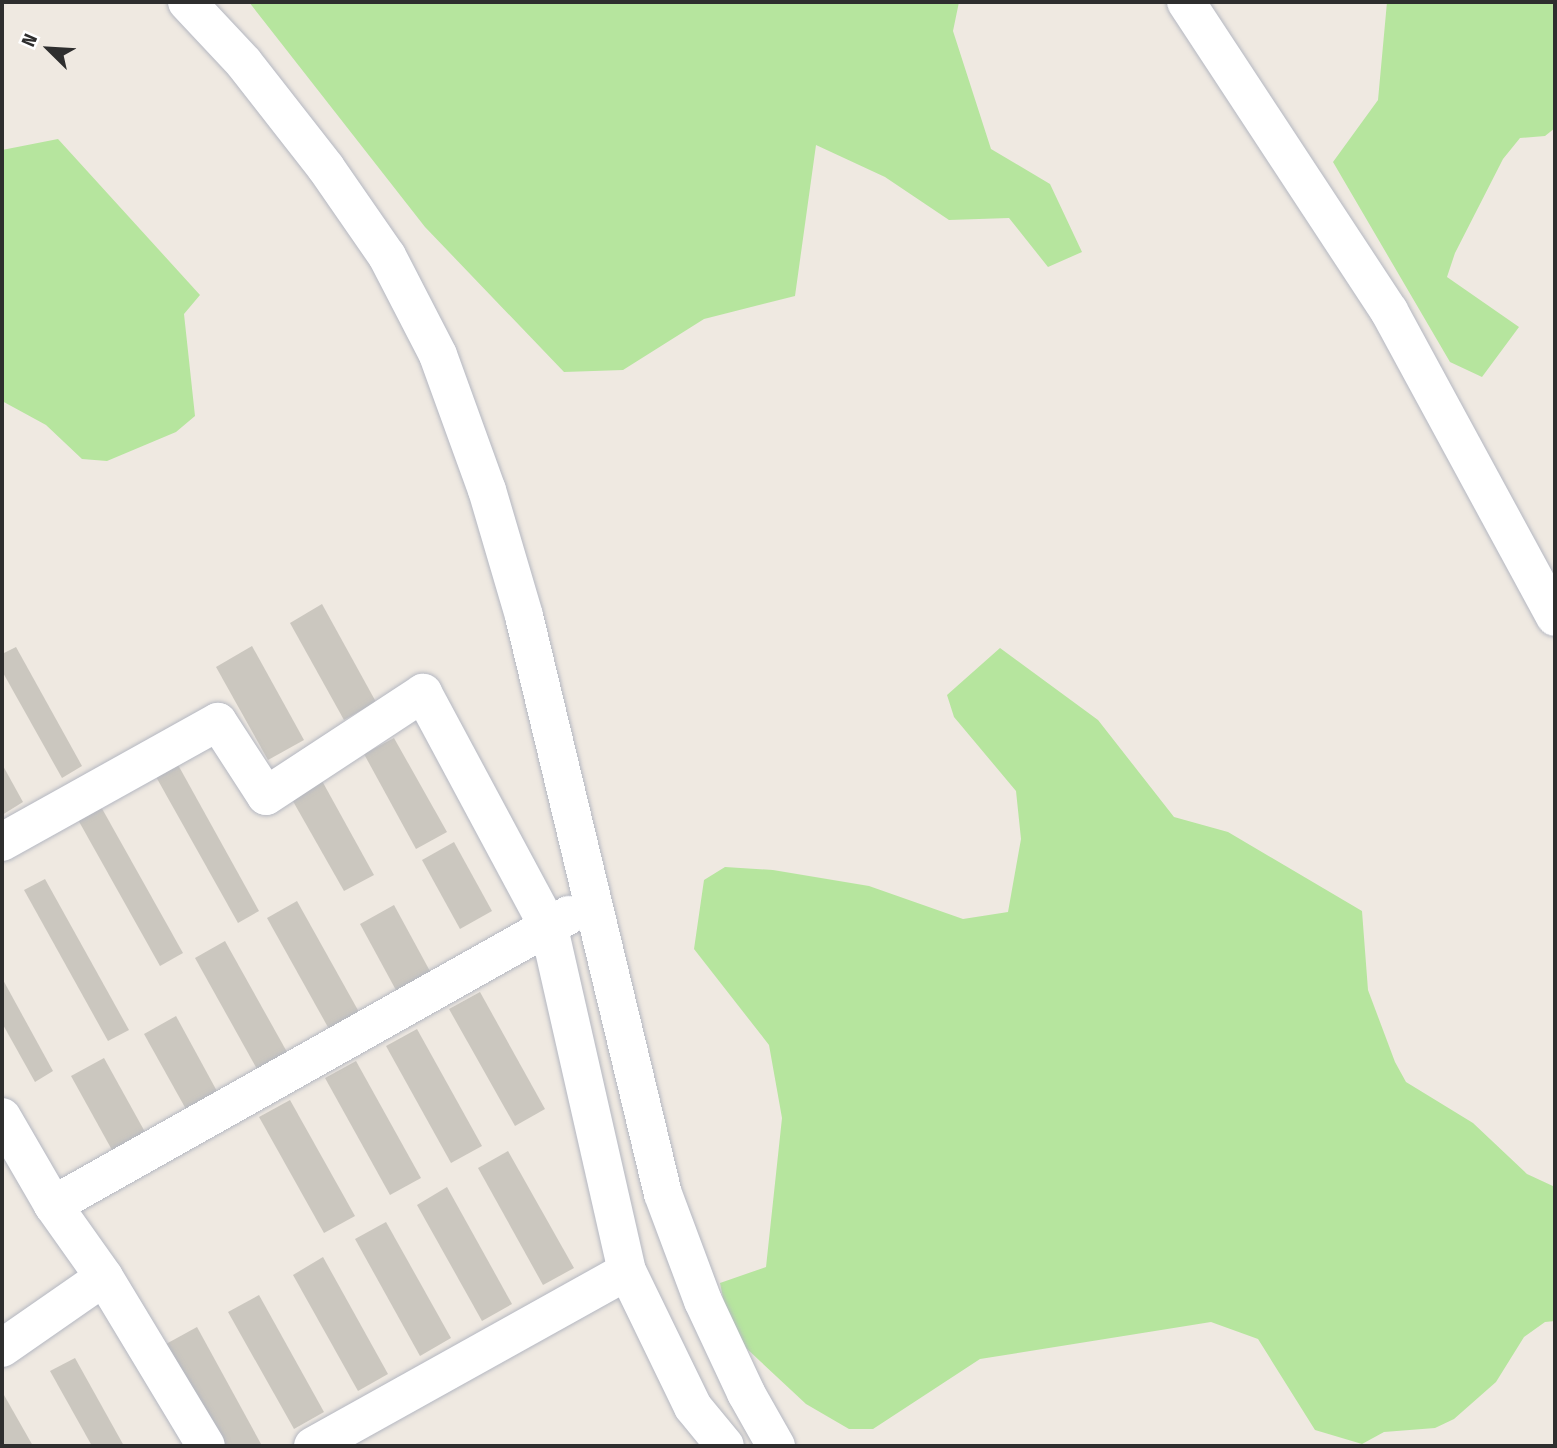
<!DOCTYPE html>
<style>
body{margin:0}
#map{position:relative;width:1557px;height:1448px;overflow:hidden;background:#efe9e1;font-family:"Fira Sans Condensed",sans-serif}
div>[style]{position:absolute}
.green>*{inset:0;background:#b6e59e}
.building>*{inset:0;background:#cbc7bf}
.roads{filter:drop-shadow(0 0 2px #b4b7c1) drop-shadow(0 0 2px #b4b7c1)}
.minor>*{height:38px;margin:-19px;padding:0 19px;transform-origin:19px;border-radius:19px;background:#fff}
span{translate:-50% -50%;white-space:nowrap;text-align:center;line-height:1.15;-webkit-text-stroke:6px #fff;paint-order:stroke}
.frame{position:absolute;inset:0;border:4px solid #2e2e2e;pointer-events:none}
.north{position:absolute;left:14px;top:14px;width:70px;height:70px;-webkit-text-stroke:5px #fff;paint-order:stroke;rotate:294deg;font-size:19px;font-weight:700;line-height:28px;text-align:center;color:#2e2e2e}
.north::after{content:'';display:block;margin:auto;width:24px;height:32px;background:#2e2e2e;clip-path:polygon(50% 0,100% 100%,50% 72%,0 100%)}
</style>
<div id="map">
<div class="green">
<i style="clip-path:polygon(249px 2px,959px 2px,953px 31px,991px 149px,1050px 184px,1082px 252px,1048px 267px,1009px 218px,949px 220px,885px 177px,816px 145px,795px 296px,704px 319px,623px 370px,564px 372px,425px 227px)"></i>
<i style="clip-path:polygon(1387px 2px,1555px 2px,1555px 128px,1545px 136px,1520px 138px,1503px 159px,1455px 253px,1447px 277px,1519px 327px,1482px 377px,1450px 362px,1333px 162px,1378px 100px)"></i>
<i style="clip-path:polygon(58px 139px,200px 295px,184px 314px,195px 416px,176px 432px,107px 461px,82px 459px,46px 425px,2px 401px,2px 150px)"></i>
<i style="clip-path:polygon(1000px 648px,1098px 720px,1174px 817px,1228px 832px,1362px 911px,1368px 990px,1395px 1062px,1406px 1082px,1473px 1123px,1527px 1174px,1555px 1187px,1555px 1321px,1545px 1322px,1524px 1337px,1496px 1382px,1454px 1419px,1435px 1428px,1384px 1432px,1362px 1444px,1315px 1430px,1258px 1339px,1211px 1322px,980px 1359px,873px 1429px,849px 1429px,806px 1404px,730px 1333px,720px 1283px,766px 1267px,782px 1118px,769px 1045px,694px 949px,704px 880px,725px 867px,773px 870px,869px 886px,963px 919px,1008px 912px,1021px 839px,1016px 791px,954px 717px,947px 695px)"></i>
</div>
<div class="building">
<i style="clip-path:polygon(322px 604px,376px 702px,344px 720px,290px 623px)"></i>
<i style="clip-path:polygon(252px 646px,304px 740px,268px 760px,216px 667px)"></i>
<i style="clip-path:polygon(16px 647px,82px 766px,62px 778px,2px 671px,2px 654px)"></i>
<i style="clip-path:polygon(394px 738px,447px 832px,416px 849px,364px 754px)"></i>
<i style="clip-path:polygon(177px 763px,259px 911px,238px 923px,155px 775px)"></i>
<i style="clip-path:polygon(2px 764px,23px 802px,2px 815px)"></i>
<i style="clip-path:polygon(321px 779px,374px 875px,344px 891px,290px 796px)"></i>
<i style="clip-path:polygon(100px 805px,183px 953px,160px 966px,77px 818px)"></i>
<i style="clip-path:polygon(454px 842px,492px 911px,460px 929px,422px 860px)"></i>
<i style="clip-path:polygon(45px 879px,129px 1030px,108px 1041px,24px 890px)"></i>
<i style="clip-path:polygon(297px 901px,359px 1012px,329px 1029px,267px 918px)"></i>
<i style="clip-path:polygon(394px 905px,431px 973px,397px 992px,360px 924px)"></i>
<i style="clip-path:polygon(225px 941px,287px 1052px,257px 1069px,195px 958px)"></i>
<i style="clip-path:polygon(2px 978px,53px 1071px,35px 1082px,2px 1023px)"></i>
<i style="clip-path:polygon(480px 992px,545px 1109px,515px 1126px,449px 1009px)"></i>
<i style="clip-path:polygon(176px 1016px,218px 1093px,187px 1111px,144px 1034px)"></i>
<i style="clip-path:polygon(417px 1029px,482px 1146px,451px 1163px,386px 1046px)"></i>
<i style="clip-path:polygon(104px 1058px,145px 1132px,112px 1150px,71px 1076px)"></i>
<i style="clip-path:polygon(356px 1061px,421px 1178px,390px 1195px,325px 1078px)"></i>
<i style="clip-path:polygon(290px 1100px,355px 1216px,324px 1233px,259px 1117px)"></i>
<i style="clip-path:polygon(508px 1151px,574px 1268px,543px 1285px,478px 1168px)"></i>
<i style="clip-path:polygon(447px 1187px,512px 1304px,482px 1321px,417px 1205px)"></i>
<i style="clip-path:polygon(386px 1222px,451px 1338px,420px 1356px,355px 1239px)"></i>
<i style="clip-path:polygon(323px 1257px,388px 1374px,358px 1391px,293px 1275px)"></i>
<i style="clip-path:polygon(259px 1295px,324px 1412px,294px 1429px,228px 1312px)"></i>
<i style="clip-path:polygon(197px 1327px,261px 1444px,257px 1446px,223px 1446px,166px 1344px)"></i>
<i style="clip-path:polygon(75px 1358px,124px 1446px,92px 1446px,50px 1371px)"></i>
<i style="clip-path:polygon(4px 1395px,33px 1446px,2px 1446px,2px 1396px)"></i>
</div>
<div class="roads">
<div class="minor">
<i style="left:187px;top:2px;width:83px;rotate:46.9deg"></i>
<i style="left:244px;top:63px;width:133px;rotate:52deg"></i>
<i style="left:326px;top:168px;width:107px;rotate:55.3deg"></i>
<i style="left:387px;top:256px;width:111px;rotate:62.7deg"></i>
<i style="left:438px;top:355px;width:144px;rotate:70.1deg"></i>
<i style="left:487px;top:490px;width:131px;rotate:73.6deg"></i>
<i style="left:524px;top:616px;width:594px;rotate:76.48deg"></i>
<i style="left:663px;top:1194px;width:114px;rotate:69.5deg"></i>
<i style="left:703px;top:1301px;width:102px;rotate:64.9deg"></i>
<i style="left:746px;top:1393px;width:61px;rotate:60.5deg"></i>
<i style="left:1186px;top:2px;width:370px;rotate:56.7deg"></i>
<i style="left:1389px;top:311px;width:348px;rotate:61.5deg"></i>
<i style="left:2px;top:842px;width:247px;rotate:-29.1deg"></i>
<i style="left:218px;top:722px;width:88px;rotate:57deg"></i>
<i style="left:266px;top:796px;width:188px;rotate:-33.3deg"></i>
<i style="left:423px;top:693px;width:267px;rotate:61.8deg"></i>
<i style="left:549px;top:928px;width:352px;rotate:77.2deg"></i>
<i style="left:627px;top:1271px;width:151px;rotate:64.1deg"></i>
<i style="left:693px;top:1407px;width:50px;rotate:50.6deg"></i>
<i style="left:2px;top:1117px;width:102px;rotate:59.9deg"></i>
<i style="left:53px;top:1205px;width:88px;rotate:54.7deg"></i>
<i style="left:104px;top:1277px;width:197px;rotate:58.9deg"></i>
<i style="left:53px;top:1205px;width:592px;rotate:-29.34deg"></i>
<i style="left:2px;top:1348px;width:124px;rotate:-34.8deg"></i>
<i style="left:313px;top:1446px;width:359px;rotate:-29.1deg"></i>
</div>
</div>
<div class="frame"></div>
<div class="north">N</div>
</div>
